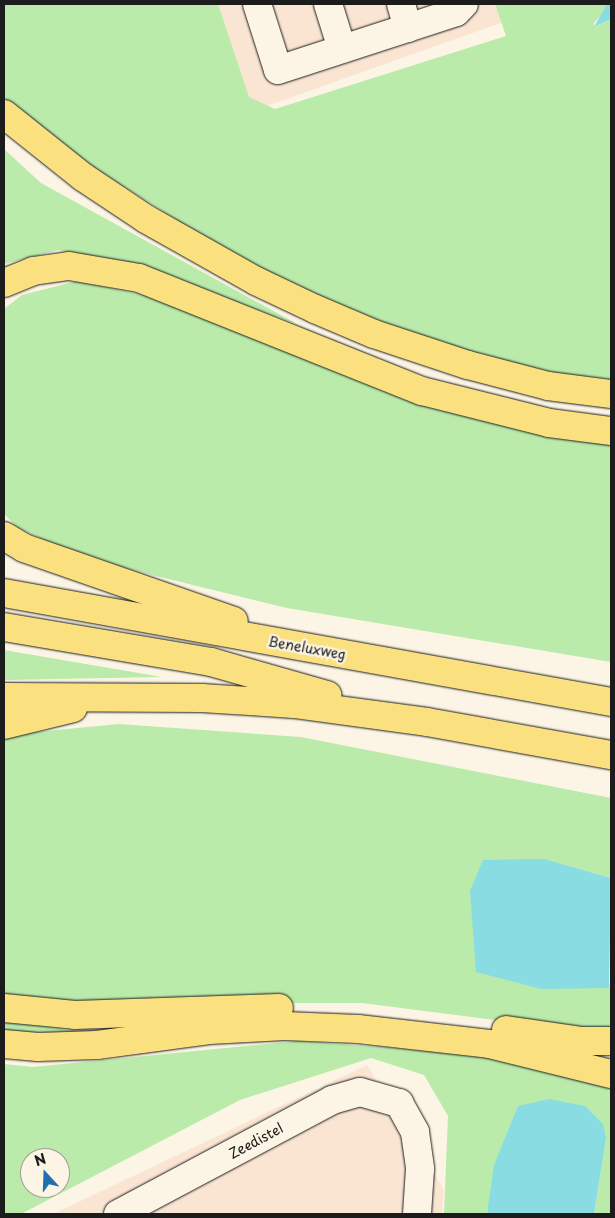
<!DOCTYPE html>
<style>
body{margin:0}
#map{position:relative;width:615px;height:1218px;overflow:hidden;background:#fcf5e5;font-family:"Playpen Sans",sans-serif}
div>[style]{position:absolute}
.built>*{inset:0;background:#fae5d3}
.green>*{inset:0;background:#baebab}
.water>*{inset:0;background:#8adce3}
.roads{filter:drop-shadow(0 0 1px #1c1c1c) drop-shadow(0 0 1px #1c1c1c)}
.minor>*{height:28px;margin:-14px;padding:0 14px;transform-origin:14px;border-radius:14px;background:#fcf5e5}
.highway>*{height:28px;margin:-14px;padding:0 14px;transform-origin:14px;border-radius:14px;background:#fbe080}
span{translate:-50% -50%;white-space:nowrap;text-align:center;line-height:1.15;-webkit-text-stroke:4.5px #fcf5e5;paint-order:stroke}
.street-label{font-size:14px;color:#1c1c1c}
.frame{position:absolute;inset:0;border:5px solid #1c1c1c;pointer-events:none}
.north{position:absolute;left:20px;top:1148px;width:50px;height:50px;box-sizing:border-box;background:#fcf5e5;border:1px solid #a29e95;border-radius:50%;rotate:340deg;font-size:14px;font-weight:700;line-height:20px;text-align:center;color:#1c1c1c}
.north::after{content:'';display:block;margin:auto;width:18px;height:22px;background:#1f6fb2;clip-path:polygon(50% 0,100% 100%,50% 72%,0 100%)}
</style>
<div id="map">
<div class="built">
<i style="clip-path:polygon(194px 4px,554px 4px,205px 128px)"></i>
<i style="clip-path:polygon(367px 1065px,444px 1190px,442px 1214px,53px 1214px)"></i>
</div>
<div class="green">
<i style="clip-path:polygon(4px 4px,218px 4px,249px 97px,275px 109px,506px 36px,495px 4px,607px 4px,606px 10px,594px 23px,595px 27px,611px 19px,611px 384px,547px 380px,375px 321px,242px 261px,34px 130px,4px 98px)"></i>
<i style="clip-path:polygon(4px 149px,41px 183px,297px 324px,135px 266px,58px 250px,4px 264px)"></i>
<i style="clip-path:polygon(77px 281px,148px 296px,611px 444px,611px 662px,287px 608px,83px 558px,17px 527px,4px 514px,4px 309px,22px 295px)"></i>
<i style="clip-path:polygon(4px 650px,162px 677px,4px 680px)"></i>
<i style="clip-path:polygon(119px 724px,301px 737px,611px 798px,611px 878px,545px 859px,609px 988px,611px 973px,611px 1031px,534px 1025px,362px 1003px,32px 1003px,4px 994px,4px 735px)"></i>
<i style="clip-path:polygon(4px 1018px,85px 1033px,4px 1032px)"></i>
<i style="clip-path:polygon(evenodd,298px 1041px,477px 1054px,611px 1084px,611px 1214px,594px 1214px,606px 1139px,488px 1207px,487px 1214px,444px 1214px,448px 1116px,424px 1075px,371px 1058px,240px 1100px,21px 1214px,4px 1214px,4px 1064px,33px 1067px,298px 1041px,30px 1158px,60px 1158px,60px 1188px,30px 1188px,30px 1158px)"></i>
</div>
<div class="water">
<i style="clip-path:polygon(607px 4px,611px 4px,611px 19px,594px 27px)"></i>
<i style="clip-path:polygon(545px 859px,611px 878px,609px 988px,541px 989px,476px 972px,470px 891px,483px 860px)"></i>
<i style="clip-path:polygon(549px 1099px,585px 1106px,603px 1124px,606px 1139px,594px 1214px,487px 1214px,494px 1165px,518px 1106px)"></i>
</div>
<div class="roads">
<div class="minor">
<i style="left:257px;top:4px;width:69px;rotate:72.3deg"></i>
<i style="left:278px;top:70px;width:187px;rotate:-18deg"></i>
<i style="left:456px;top:12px;width:11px;rotate:-45deg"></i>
<i style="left:328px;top:4px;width:47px;rotate:72.7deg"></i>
<i style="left:401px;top:4px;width:25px;rotate:74deg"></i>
<i style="left:118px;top:1214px;width:242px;rotate:-28deg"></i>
<i style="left:332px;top:1100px;width:29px;rotate:-16deg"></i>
<i style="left:360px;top:1092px;width:41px;rotate:15.8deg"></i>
<i style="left:399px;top:1103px;width:33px;rotate:61deg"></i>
<i style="left:415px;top:1132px;width:37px;rotate:82deg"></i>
<i style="left:420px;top:1169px;width:45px;rotate:93.8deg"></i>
</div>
<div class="highway">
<i style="left:4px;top:114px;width:101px;rotate:38.6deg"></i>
<i style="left:83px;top:177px;width:76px;rotate:33.7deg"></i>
<i style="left:146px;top:219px;width:126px;rotate:29.4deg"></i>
<i style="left:256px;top:281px;width:65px;rotate:25.4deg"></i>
<i style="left:315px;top:309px;width:64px;rotate:23deg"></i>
<i style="left:374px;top:334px;width:99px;rotate:18.3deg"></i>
<i style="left:468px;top:365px;width:83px;rotate:14.7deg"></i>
<i style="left:548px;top:386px;width:64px;rotate:7.2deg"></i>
<i style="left:4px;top:283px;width:31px;rotate:-22deg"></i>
<i style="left:33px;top:271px;width:36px;rotate:-8deg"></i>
<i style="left:69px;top:266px;width:71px;rotate:9.7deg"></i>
<i style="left:139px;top:278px;width:305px;rotate:21.8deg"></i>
<i style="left:422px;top:391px;width:131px;rotate:14.1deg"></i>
<i style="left:549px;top:423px;width:63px;rotate:7.4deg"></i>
<i style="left:4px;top:536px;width:23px;rotate:31deg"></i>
<i style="left:24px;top:548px;width:222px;rotate:19.2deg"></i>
<i style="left:4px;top:593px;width:617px;rotate:10.18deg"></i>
<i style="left:4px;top:627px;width:210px;rotate:9.6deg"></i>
<i style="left:211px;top:662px;width:121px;rotate:15.9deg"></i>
<i style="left:4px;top:697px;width:198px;rotate:0.3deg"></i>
<i style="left:202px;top:698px;width:92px;rotate:3.7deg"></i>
<i style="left:294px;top:704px;width:134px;rotate:7.7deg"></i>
<i style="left:427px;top:722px;width:187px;rotate:10.2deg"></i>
<i style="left:4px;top:725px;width:71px;rotate:-13.8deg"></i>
<i style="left:4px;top:1008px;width:71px;rotate:5.6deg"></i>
<i style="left:75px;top:1015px;width:204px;rotate:-2deg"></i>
<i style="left:506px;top:1030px;width:77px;rotate:8.2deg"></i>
<i style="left:582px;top:1041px;width:29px"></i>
<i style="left:4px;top:1044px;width:34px;rotate:5deg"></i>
<i style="left:38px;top:1047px;width:59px;rotate:-1.9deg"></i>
<i style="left:97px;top:1045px;width:113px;rotate:-7.6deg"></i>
<i style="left:209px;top:1030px;width:76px;rotate:-3deg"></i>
<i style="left:285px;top:1026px;width:73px;rotate:2.4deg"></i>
<i style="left:358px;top:1029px;width:132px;rotate:6.5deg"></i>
<i style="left:489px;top:1044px;width:126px;rotate:13.8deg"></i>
</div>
</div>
<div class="street-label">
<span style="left:307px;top:648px;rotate:10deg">Beneluxweg</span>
<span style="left:256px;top:1141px;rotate:-28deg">Zeedistel</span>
</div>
<div class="frame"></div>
<div class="north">N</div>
</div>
